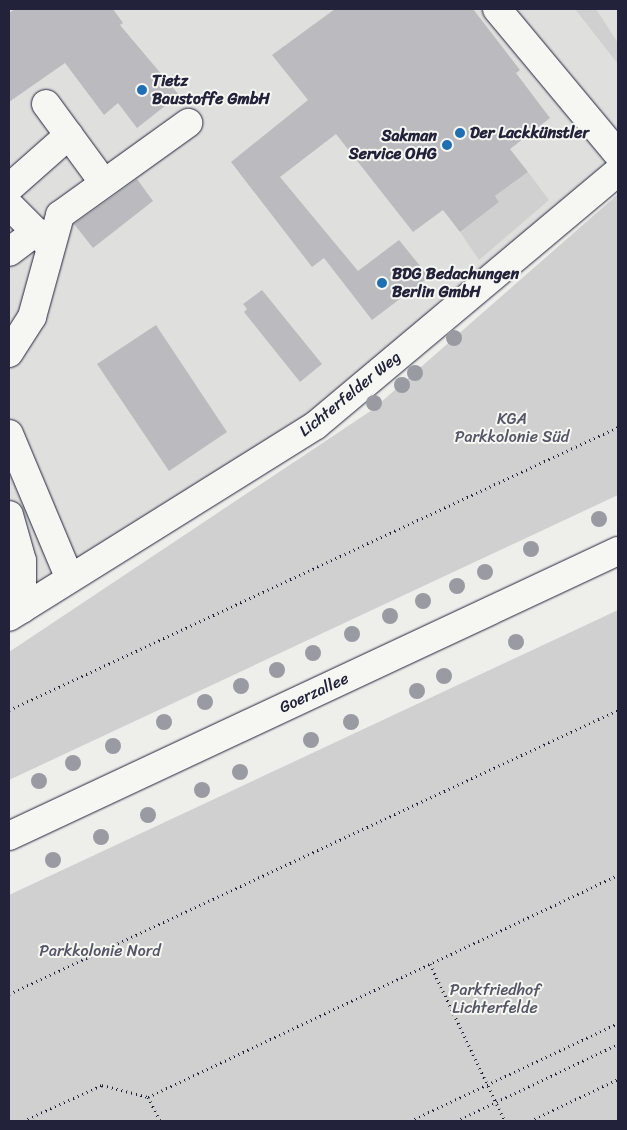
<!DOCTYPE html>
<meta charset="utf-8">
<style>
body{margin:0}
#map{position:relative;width:627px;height:1130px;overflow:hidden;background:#eeeeeb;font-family:Sriracha,sans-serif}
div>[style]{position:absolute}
.built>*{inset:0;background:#dfdfde}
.green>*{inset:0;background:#d0d0d1}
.building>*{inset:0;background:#bbbbbf}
.path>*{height:3px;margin-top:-1.5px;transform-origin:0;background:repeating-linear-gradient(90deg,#22223b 0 1px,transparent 0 5px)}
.roads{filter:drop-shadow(0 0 1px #22223b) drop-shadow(0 0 1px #22223b)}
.minor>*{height:28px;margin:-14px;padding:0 14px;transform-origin:14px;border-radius:14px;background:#f6f6f2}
.major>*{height:28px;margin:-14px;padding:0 14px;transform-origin:14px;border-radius:14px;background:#f6f6f2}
.trees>*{width:16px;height:16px;margin:-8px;border-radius:50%;background:#9a9aa3}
.dots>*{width:14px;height:14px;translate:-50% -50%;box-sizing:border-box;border:2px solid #f6f6f2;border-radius:50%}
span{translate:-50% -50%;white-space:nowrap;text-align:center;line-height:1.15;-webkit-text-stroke:4px #f6f6f2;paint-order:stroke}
.poi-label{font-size:16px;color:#22223b;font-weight:700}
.left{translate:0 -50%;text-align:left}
.right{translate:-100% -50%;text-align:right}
.street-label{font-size:16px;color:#22223b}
.park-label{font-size:16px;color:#565668}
.frame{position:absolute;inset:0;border:10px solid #22223b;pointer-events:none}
</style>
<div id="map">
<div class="built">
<i style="clip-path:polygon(9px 9px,618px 9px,618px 186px,359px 400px,9px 628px)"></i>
</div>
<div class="green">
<i style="clip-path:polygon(575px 9px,596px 9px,618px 43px,618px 64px)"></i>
<i style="clip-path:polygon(528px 172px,549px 200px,479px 260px,460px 232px,499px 202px,495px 196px)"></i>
<i style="clip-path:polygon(618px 194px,618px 495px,9px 780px,9px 652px,372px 410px)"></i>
<i style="clip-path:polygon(618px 610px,618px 1121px,9px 1121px,9px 895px)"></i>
</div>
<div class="building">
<i style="clip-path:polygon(15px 9px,113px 9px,123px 23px,120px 25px,179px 95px,137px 128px,118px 103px,104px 115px,65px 63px,9px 102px,9px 13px)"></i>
<i style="clip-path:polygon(335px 9px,473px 9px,520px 70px,516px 73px,550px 118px,510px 149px,528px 172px,495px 196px,499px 202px,460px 232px,443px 210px,413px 232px,336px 134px,280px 177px,358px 271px,399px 240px,429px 277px,372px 320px,324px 258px,312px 267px,231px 162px,308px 100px,272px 55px)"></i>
<i style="clip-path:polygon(137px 179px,153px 201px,93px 248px,74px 224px)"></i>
<i style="clip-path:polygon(262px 290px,322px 364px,300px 382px,244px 312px,247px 309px,243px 304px)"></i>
<i style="clip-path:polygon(156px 325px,227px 432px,169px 471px,97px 364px)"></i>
</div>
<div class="path">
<i style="left:9px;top:710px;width:672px;rotate:-24.92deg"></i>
<i style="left:430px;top:964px;width:174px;rotate:64.5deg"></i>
<i style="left:9px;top:994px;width:672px;rotate:-25deg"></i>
<i style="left:148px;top:1097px;width:27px;rotate:63deg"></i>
<i style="left:23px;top:1121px;width:87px;rotate:-24.5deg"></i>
<i style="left:102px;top:1085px;width:48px;rotate:14.6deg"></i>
<i style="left:148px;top:1097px;width:520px;rotate:-25.28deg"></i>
<i style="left:410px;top:1121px;width:230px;rotate:-25.2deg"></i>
<i style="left:456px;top:1121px;width:179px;rotate:-25.4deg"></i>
<i style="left:530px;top:1121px;width:98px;rotate:-25.5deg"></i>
</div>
<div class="roads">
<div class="minor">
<i style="left:497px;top:9px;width:189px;rotate:50.2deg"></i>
<i style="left:46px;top:104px;width:97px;rotate:53.8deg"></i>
<i style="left:9px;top:188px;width:80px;rotate:-41.5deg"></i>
<i style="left:9px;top:205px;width:58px;rotate:45deg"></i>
<i style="left:9px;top:252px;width:34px;rotate:-37deg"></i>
<i style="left:9px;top:353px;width:43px;rotate:-57.4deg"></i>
<i style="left:32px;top:317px;width:106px;rotate:-74.6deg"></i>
<i style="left:60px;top:215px;width:158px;rotate:-35.7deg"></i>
<i style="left:9px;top:434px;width:155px;rotate:67.2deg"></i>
<i style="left:9px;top:515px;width:48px;rotate:74.2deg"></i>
<i style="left:22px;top:561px;width:48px;rotate:90deg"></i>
<i style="left:9px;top:617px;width:362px;rotate:-32deg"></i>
<i style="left:316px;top:425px;width:394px;rotate:-40deg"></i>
</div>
<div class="major">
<i style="left:9px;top:836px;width:672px;rotate:-25.08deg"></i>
</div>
</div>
<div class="trees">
<i style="left:454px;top:338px"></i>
<i style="left:415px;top:373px"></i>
<i style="left:402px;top:385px"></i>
<i style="left:374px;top:403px"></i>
<i style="left:599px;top:519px"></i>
<i style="left:531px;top:549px"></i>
<i style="left:485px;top:572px"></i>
<i style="left:457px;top:586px"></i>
<i style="left:423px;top:601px"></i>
<i style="left:390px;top:616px"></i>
<i style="left:352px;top:634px"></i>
<i style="left:516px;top:642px"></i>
<i style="left:313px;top:653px"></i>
<i style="left:277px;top:670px"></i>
<i style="left:444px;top:676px"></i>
<i style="left:241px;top:686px"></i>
<i style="left:417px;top:691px"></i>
<i style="left:205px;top:702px"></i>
<i style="left:164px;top:722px"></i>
<i style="left:351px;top:722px"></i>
<i style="left:311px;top:740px"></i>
<i style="left:113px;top:746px"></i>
<i style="left:73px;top:763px"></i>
<i style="left:240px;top:772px"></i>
<i style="left:39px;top:781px"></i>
<i style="left:202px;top:790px"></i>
<i style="left:148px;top:815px"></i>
<i style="left:101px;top:837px"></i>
<i style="left:53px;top:860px"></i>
</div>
<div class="dots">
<i style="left:142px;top:90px;background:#1f6fb2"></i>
<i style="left:460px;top:133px;background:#1f6fb2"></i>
<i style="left:447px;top:145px;background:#1f6fb2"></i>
<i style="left:382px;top:283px;background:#1f6fb2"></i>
</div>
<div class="poi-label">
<span class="left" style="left:152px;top:90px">Tietz<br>Baustoffe GmbH</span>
<span class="left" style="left:470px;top:133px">Der Lackkünstler</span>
<span class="right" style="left:437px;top:145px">Sakman<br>Service OHG</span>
<span class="left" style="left:392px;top:283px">BDG Bedachungen<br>Berlin GmbH</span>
</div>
<div class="street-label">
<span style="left:350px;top:394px;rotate:-39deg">Lichterfelder Weg</span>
<span style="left:314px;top:693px;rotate:-25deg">Goerzallee</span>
</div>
<div class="park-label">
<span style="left:512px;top:428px">KGA<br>Parkkolonie Süd</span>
<span style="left:100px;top:951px">Parkkolonie Nord</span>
<span style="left:495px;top:999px">Parkfriedhof<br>Lichterfelde</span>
</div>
<div class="frame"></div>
</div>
